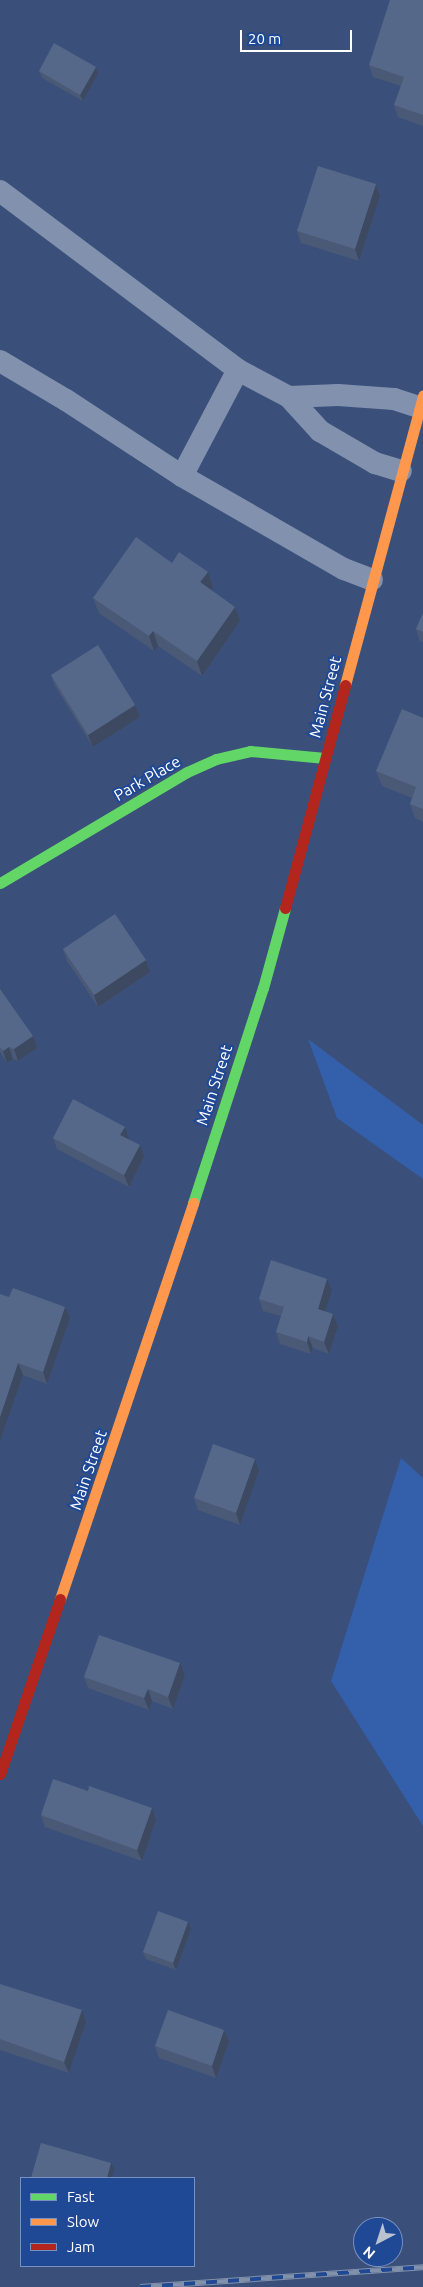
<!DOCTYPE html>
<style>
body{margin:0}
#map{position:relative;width:423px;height:2287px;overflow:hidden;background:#3a507a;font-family:Ubuntu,sans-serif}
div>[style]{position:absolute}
.green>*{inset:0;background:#345faa}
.lane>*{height:22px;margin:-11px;padding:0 11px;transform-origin:11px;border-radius:11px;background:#8291ad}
.fast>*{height:11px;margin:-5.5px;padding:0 5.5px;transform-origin:5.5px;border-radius:5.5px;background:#63d668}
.slow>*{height:11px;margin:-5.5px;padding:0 5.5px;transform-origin:5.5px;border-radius:5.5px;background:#ff974d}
.jam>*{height:11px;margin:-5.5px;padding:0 5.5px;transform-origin:5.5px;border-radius:5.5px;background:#b3261e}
.rail>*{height:5.5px;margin-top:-2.75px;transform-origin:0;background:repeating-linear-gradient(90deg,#1f4895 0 11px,#8291ab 0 22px);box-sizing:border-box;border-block:1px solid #8291ab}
.wall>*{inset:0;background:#4a5976}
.shaded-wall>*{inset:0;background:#3c4960}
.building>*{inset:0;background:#566889}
span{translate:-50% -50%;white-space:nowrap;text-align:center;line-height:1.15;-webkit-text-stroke:4px #1f4895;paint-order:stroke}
.street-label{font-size:16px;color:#fff}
.legend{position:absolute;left:20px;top:2177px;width:175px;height:90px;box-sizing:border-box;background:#1f4895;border:1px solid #7991bf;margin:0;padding:6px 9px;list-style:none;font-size:15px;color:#fff}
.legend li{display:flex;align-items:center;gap:10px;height:25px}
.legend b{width:25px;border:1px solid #7991bf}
.north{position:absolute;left:353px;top:2217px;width:50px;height:50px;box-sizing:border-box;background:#1f4895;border:1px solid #7991bf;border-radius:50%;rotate:220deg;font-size:14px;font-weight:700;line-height:20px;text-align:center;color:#fff}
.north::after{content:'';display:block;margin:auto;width:18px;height:22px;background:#bac2d0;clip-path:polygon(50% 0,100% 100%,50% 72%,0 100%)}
.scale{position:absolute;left:240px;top:30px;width:112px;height:22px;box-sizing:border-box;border:2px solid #fff;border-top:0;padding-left:6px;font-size:15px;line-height:18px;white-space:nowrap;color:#fff;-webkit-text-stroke:4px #1f4895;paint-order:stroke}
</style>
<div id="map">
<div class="green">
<i style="clip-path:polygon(308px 1039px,423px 1125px,423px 1179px,337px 1118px)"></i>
<i style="clip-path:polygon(401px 1458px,423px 1478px,423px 1826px,331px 1681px)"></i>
</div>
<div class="lane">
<i style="left:0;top:191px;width:298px;rotate:36.9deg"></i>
<i style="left:238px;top:370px;width:58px;rotate:27.9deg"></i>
<i style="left:289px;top:397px;width:46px;rotate:47.6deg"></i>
<i style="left:320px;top:431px;width:64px;rotate:30.2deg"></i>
<i style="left:375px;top:463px;width:27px;rotate:17deg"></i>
<i style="left:0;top:361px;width:77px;rotate:30.6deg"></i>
<i style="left:66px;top:400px;width:139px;rotate:33.2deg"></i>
<i style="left:182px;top:476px;width:187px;rotate:29.9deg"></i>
<i style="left:344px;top:569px;width:30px;rotate:21deg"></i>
<i style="left:289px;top:397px;width:49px;rotate:-2.3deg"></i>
<i style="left:338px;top:395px;width:56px;rotate:4.1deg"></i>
<i style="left:394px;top:399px;width:26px;rotate:18deg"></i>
<i style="left:182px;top:476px;width:120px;rotate:-62.2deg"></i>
</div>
<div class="fast">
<i style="left:0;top:883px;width:217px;rotate:-30.7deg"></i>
<i style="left:187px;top:772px;width:32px;rotate:-24deg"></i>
<i style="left:216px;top:759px;width:35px;rotate:-13deg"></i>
<i style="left:250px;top:751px;width:75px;rotate:5.3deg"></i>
<i style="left:193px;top:1203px;width:226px;rotate:-72deg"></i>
<i style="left:263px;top:988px;width:83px;rotate:-74.6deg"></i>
</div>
<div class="slow">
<i style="left:345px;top:685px;width:300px;rotate:-74.9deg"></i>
<i style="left:60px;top:1599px;width:418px;rotate:-71.4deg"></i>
</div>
<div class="jam">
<i style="left:285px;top:908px;width:231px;rotate:-74.9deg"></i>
<i style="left:0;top:1774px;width:185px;rotate:-71.1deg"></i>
</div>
<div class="rail">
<i style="left:140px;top:2287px;width:284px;rotate:-4deg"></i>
</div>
<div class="wall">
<i style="clip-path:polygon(423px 0,423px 126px,398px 117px,394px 105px,401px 86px,373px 77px,369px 65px)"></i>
<i style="clip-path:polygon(96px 67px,98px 74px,83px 101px,42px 78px,39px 71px)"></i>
<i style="clip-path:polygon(376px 184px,380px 196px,359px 261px,301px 243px,297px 231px)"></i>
<i style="clip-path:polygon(172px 563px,208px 572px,213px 587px,211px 590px,235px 607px,240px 621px,202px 676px,158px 646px,154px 651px,99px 613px,93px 598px)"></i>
<i style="clip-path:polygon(423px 613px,423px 642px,420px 641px,416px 629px)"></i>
<i style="clip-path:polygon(51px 675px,135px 705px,140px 717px,93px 747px,55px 686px)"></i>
<i style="clip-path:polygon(423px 718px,423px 822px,415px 818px,410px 804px,412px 798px,382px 786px,376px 771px)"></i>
<i style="clip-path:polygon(63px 949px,146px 960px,150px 972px,98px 1007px,67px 961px)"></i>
<i style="clip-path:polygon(0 989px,37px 1048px,18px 1061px,13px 1059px,7px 1063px,0 1052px)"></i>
<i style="clip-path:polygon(53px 1138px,129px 1139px,129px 1140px,144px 1157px,129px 1187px,57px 1149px)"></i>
<i style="clip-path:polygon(332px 1291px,325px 1311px,333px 1314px,338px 1326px,329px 1354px,313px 1348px,311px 1354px,280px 1344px,276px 1332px,281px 1316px,263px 1311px,259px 1299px)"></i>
<i style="clip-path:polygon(0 1294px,70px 1318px,47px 1384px,23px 1375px,0 1441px)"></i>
<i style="clip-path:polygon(259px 1471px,240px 1525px,198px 1510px,194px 1498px)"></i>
<i style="clip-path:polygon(185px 1675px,173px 1709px,152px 1701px,149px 1710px,88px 1688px,84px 1677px)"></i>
<i style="clip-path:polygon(41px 1815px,156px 1820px,142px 1861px,45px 1827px)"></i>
<i style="clip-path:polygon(191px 1929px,176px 1970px,146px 1959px,143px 1952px)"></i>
<i style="clip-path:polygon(0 1984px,86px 2022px,69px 2073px,0 2050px)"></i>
<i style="clip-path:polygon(224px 2030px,229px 2042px,216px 2078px,159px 2058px,155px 2046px)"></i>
</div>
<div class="shaded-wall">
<i style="clip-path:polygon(96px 67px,98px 74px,83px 101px,80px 95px)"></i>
<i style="clip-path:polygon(376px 184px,380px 196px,359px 261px,355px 249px)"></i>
<i style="clip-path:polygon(208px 572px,213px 587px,206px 597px,200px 582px)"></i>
<i style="clip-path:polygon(235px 607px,240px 621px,202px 676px,197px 661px)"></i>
<i style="clip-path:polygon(153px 631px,158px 646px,154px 651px,149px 636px)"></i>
<i style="clip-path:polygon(135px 705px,140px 717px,93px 747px,88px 735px)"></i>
<i style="clip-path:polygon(146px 960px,150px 972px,98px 1007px,94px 995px)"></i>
<i style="clip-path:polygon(33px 1036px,37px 1048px,18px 1061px,14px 1049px)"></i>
<i style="clip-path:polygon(9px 1047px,13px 1059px,7px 1063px,3px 1051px)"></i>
<i style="clip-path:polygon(125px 1127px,129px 1139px,125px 1147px,120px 1135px)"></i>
<i style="clip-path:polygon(140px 1145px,144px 1157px,129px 1187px,124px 1175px)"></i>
<i style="clip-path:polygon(327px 1279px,332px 1291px,322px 1321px,318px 1309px)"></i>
<i style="clip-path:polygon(65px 1307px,70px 1318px,47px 1384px,43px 1372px)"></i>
<i style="clip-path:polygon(333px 1314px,338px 1326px,329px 1354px,324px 1342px)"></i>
<i style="clip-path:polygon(308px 1336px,313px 1348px,311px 1354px,307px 1342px)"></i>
<i style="clip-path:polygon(18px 1363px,23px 1375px,0 1441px,0 1417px)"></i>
<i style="clip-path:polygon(255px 1459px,259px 1471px,240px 1525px,236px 1513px)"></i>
<i style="clip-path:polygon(180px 1663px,185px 1675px,173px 1709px,168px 1697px)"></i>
<i style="clip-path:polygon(148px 1689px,152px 1701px,149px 1710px,144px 1698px)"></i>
<i style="clip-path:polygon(152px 1808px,156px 1820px,142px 1861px,137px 1850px)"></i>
<i style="clip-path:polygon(188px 1922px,191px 1929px,176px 1970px,173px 1963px)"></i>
<i style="clip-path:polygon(82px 2010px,86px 2022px,69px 2073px,64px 2062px)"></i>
<i style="clip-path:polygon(224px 2030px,229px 2042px,216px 2078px,212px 2066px)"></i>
<i style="clip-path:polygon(111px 2163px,114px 2169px,112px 2178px,107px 2178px)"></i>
</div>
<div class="building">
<i style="clip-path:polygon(390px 0,423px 0,423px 115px,394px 105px,404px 77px,369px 65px)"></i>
<i style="clip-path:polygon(54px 43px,96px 67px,80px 95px,39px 71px)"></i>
<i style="clip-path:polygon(318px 166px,376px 184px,355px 249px,297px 231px)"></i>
<i style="clip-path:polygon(136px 537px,172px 563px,179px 552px,208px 572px,200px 582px,235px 607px,197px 661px,153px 631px,149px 636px,93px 598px)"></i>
<i style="clip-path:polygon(423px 613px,423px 632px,416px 629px)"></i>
<i style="clip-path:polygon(98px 645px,135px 705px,88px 735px,51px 675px)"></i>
<i style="clip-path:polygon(402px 709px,423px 718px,423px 809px,410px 804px,416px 787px,376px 771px)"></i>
<i style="clip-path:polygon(115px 914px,146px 960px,94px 995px,63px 949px)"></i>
<i style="clip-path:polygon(0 989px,33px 1036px,14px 1049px,9px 1047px,3px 1051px,0 1047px)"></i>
<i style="clip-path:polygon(73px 1099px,125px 1127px,120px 1135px,140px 1145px,124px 1175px,53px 1138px)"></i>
<i style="clip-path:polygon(271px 1260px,327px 1279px,318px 1309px,333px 1314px,324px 1342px,308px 1336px,307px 1342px,276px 1332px,284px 1307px,259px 1299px)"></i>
<i style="clip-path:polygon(13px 1288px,65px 1307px,43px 1372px,18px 1363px,0 1417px,0 1294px,9px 1297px)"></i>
<i style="clip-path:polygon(213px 1444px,255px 1459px,236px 1513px,194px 1498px)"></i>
<i style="clip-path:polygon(99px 1635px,180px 1663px,168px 1697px,148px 1689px,144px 1698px,84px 1677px)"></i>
<i style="clip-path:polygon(53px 1779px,88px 1791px,89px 1786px,152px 1808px,137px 1850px,41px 1815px)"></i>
<i style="clip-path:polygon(158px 1911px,188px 1922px,173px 1963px,143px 1952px)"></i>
<i style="clip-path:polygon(0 1984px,82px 2010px,64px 2062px,0 2039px)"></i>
<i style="clip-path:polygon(168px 2010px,224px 2030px,212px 2066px,155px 2046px)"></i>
<i style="clip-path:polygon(41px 2143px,111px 2163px,107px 2178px,31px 2178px)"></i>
</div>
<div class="street-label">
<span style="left:325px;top:697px;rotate:-75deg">Main Street</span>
<span style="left:147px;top:778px;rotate:-30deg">Park Place</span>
<span style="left:214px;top:1085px;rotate:-72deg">Main Street</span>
<span style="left:88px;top:1470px;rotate:-71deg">Main Street</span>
</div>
<ul class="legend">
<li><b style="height:6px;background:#63d668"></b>Fast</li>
<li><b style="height:6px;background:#ff974d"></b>Slow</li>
<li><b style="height:6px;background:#b3261e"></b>Jam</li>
</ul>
<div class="north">N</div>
<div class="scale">20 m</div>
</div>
